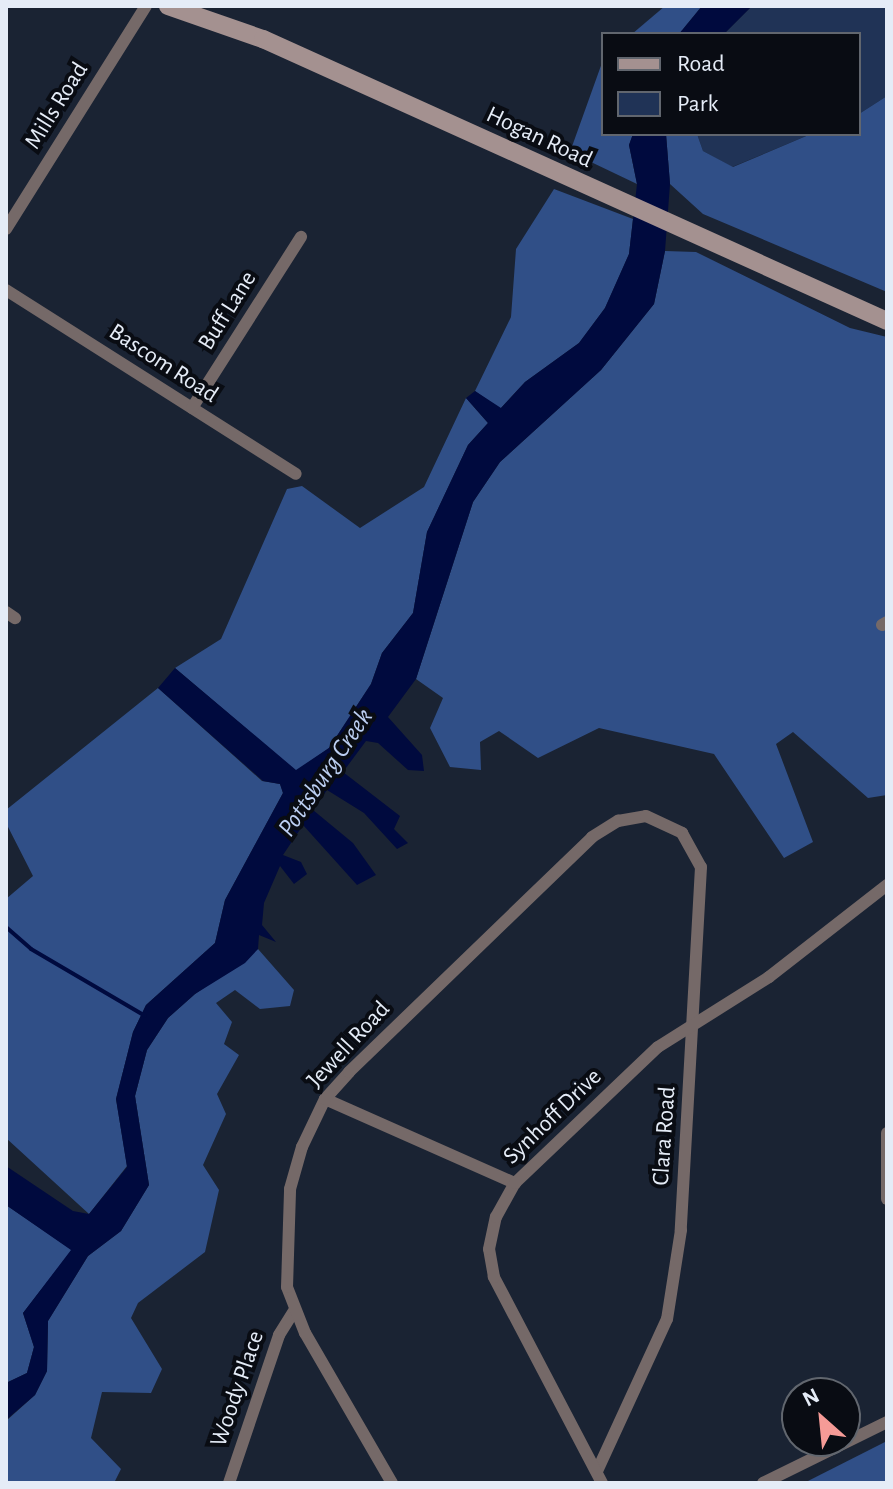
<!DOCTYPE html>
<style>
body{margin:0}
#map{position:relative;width:893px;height:1489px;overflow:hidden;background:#1a2333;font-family:"Alegreya Sans",sans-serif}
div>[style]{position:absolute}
.green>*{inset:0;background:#203356}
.forest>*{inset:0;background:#304f87}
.water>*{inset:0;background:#000a3e}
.stream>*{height:4px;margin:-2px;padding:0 2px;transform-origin:2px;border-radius:2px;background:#000a3e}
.minor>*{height:12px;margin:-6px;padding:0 6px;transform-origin:6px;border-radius:6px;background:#756968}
.secondary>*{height:18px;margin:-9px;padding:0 9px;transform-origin:9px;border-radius:9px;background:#a49190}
span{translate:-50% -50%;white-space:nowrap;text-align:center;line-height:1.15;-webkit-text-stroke:8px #090c13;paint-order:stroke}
.street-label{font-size:24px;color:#e5ecf7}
.water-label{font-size:26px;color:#bccff2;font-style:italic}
.frame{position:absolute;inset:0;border:8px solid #e5ecf7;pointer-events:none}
.legend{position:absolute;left:601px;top:32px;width:260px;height:104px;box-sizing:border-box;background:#090c13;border:2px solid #61666e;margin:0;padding:10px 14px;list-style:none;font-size:24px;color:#e5ecf7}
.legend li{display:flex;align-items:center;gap:16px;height:40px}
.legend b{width:40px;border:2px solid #61666e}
.north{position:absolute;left:781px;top:1377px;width:80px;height:80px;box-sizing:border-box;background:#090c13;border:2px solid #61666e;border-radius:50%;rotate:333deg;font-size:22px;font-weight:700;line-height:32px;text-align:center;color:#e5ecf7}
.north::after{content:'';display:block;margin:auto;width:28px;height:36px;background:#f59b97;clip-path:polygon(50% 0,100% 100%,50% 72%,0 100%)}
</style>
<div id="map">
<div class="green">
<i style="clip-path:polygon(752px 6px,887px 6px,887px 96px,859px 114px,859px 34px,724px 34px)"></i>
<i style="clip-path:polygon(697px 134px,811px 134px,732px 167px,703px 151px)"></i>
</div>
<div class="forest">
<i style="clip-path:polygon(665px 6px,702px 6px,679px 34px,632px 34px)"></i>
<i style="clip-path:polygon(603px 60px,603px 134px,633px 134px,629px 145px,637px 184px,570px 152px)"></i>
<i style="clip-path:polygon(887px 96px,887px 292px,703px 214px,670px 184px,666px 134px,697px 134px,703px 151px,733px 167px,811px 134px,859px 134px,859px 114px)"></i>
<i style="clip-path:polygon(554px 189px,633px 219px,629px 254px,605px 308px,579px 343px,525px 382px,500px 409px,475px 391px,511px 317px,516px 249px)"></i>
<i style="clip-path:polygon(665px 251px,696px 252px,850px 328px,887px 337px,887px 795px,868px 798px,793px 732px,776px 744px,813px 842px,784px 858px,714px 754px,599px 728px,538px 758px,499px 731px,480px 742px,481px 770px,450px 767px,430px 728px,443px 698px,416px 679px,473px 502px,500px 462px,601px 370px,654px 304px)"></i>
<i style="clip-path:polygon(466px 398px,488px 423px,468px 445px,427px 532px,413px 613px,382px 653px,371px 684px,329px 748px,296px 771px,175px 668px,221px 639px,287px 489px,302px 486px,360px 528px,424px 487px)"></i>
<i style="clip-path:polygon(158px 688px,262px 781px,280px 784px,283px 793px,225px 900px,215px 943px,146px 1005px,133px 1032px,116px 1099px,127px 1166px,89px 1214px,6px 1138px,6px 899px,33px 876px,6px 823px,6px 810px)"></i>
<i style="clip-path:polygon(258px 949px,294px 990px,290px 1006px,260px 1009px,235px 990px,216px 1003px,232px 1022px,224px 1044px,239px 1055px,217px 1094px,226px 1114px,203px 1165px,219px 1190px,205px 1252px,138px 1303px,131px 1318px,162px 1369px,151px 1393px,102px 1392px,91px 1438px,121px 1469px,114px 1483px,6px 1483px,6px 1421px,35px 1395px,47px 1371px,48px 1321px,88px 1256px,121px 1231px,149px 1185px,135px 1096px,147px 1050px,168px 1018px,195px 994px)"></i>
<i style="clip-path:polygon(6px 1205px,72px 1250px,23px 1313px,34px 1347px,27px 1373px,6px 1383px)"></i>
<i style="clip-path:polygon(885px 1442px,887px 1483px,804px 1483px)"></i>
</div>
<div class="water">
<i style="clip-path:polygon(702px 6px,752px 6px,724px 34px,679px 34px)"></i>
<i style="clip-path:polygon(633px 134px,666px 134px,670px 184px,665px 251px,654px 304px,601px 370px,500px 462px,473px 502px,416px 679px,388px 717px,422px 755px,424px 771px,408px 770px,378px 743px,366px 741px,343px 772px,400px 816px,394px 829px,408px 843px,397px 849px,364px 813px,327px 790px,313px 810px,353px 843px,376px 875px,357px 885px,303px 825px,283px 855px,301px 862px,307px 874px,294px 884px,280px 866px,264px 903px,262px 925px,276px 942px,259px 935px,258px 949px,245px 963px,195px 994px,168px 1018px,147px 1050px,135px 1096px,149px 1185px,121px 1231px,88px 1256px,48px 1321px,47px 1371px,35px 1395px,6px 1420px,6px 1383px,27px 1373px,34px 1347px,23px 1313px,71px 1250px,6px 1205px,6px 1166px,73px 1211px,89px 1214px,127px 1167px,116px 1099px,133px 1032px,146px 1005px,215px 943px,225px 900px,283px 793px,280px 784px,263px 781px,158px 688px,175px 668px,296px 770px,329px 748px,371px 684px,382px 653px,413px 613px,427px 532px,468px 445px,488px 423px,466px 398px,475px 391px,501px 408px,525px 382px,579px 343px,605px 308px,629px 254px,637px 184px,629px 145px)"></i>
</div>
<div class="stream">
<i style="left:6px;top:927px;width:33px;rotate:41deg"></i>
<i style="left:31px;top:949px;width:132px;rotate:30.4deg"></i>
</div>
<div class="minor">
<i style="left:6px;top:229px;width:263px;rotate:-57.9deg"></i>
<i style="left:6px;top:290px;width:343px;rotate:32.4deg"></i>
<i style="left:192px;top:408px;width:203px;rotate:-57.5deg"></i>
<i style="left:6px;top:612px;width:11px;rotate:34deg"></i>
<i style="left:882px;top:625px;width:6px;rotate:-31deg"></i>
<i style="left:325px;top:1099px;width:208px;rotate:23.9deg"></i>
<i style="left:887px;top:1133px;width:66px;rotate:90deg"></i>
<i style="left:229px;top:1483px;width:156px;rotate:-71.3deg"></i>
<i style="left:279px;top:1335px;width:28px;rotate:-58deg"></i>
<i style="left:392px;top:1483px;width:173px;rotate:-120.1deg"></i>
<i style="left:305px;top:1333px;width:49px;rotate:-111.4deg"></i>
<i style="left:287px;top:1287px;width:98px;rotate:-88.2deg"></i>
<i style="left:290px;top:1189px;width:44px;rotate:-74.1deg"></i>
<i style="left:302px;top:1147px;width:53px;rotate:-64.4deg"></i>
<i style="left:325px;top:1099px;width:36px;rotate:-48deg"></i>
<i style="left:349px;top:1072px;width:338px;rotate:-44deg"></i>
<i style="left:592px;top:837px;width:31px;rotate:-32deg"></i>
<i style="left:618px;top:821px;width:28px;rotate:-10deg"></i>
<i style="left:646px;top:816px;width:40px;rotate:25deg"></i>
<i style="left:682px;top:833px;width:39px;rotate:61deg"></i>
<i style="left:701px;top:867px;width:364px;rotate:93.2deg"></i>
<i style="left:681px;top:1230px;width:90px;rotate:98.9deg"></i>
<i style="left:667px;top:1319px;width:167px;rotate:114.7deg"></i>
<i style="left:602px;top:1483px;width:233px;rotate:-117.7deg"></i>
<i style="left:494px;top:1277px;width:28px;rotate:-100deg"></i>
<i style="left:489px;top:1249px;width:33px;rotate:-78deg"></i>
<i style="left:496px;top:1217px;width:39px;rotate:-61deg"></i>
<i style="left:515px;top:1183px;width:197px;rotate:-43.6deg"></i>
<i style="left:658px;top:1047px;width:131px;rotate:-32.2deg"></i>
<i style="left:769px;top:977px;width:150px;rotate:-37.9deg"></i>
<i style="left:763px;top:1483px;width:138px;rotate:-26.2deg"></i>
</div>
<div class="secondary">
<i style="left:168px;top:6px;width:101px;rotate:19.2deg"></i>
<i style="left:263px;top:39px;width:685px;rotate:24.32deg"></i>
</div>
<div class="street-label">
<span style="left:57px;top:106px;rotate:-58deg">Mills Road</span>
<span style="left:539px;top:138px;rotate:25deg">Hogan Road</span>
<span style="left:228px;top:311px;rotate:-58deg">Buff Lane</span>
<span style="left:163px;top:364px;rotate:33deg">Bascom Road</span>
<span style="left:349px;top:1045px;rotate:-47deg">Jewell Road</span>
<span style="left:553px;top:1117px;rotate:-44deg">Synhoff Drive</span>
<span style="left:665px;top:1136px;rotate:-86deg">Clara Road</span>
<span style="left:238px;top:1389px;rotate:-71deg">Woody Place</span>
</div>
<div class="water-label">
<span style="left:326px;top:773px;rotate:-56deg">Pottsburg Creek</span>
</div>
<div class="frame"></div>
<ul class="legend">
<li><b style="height:10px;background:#a49190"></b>Road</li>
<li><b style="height:22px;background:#203356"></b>Park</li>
</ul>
<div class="north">N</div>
</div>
